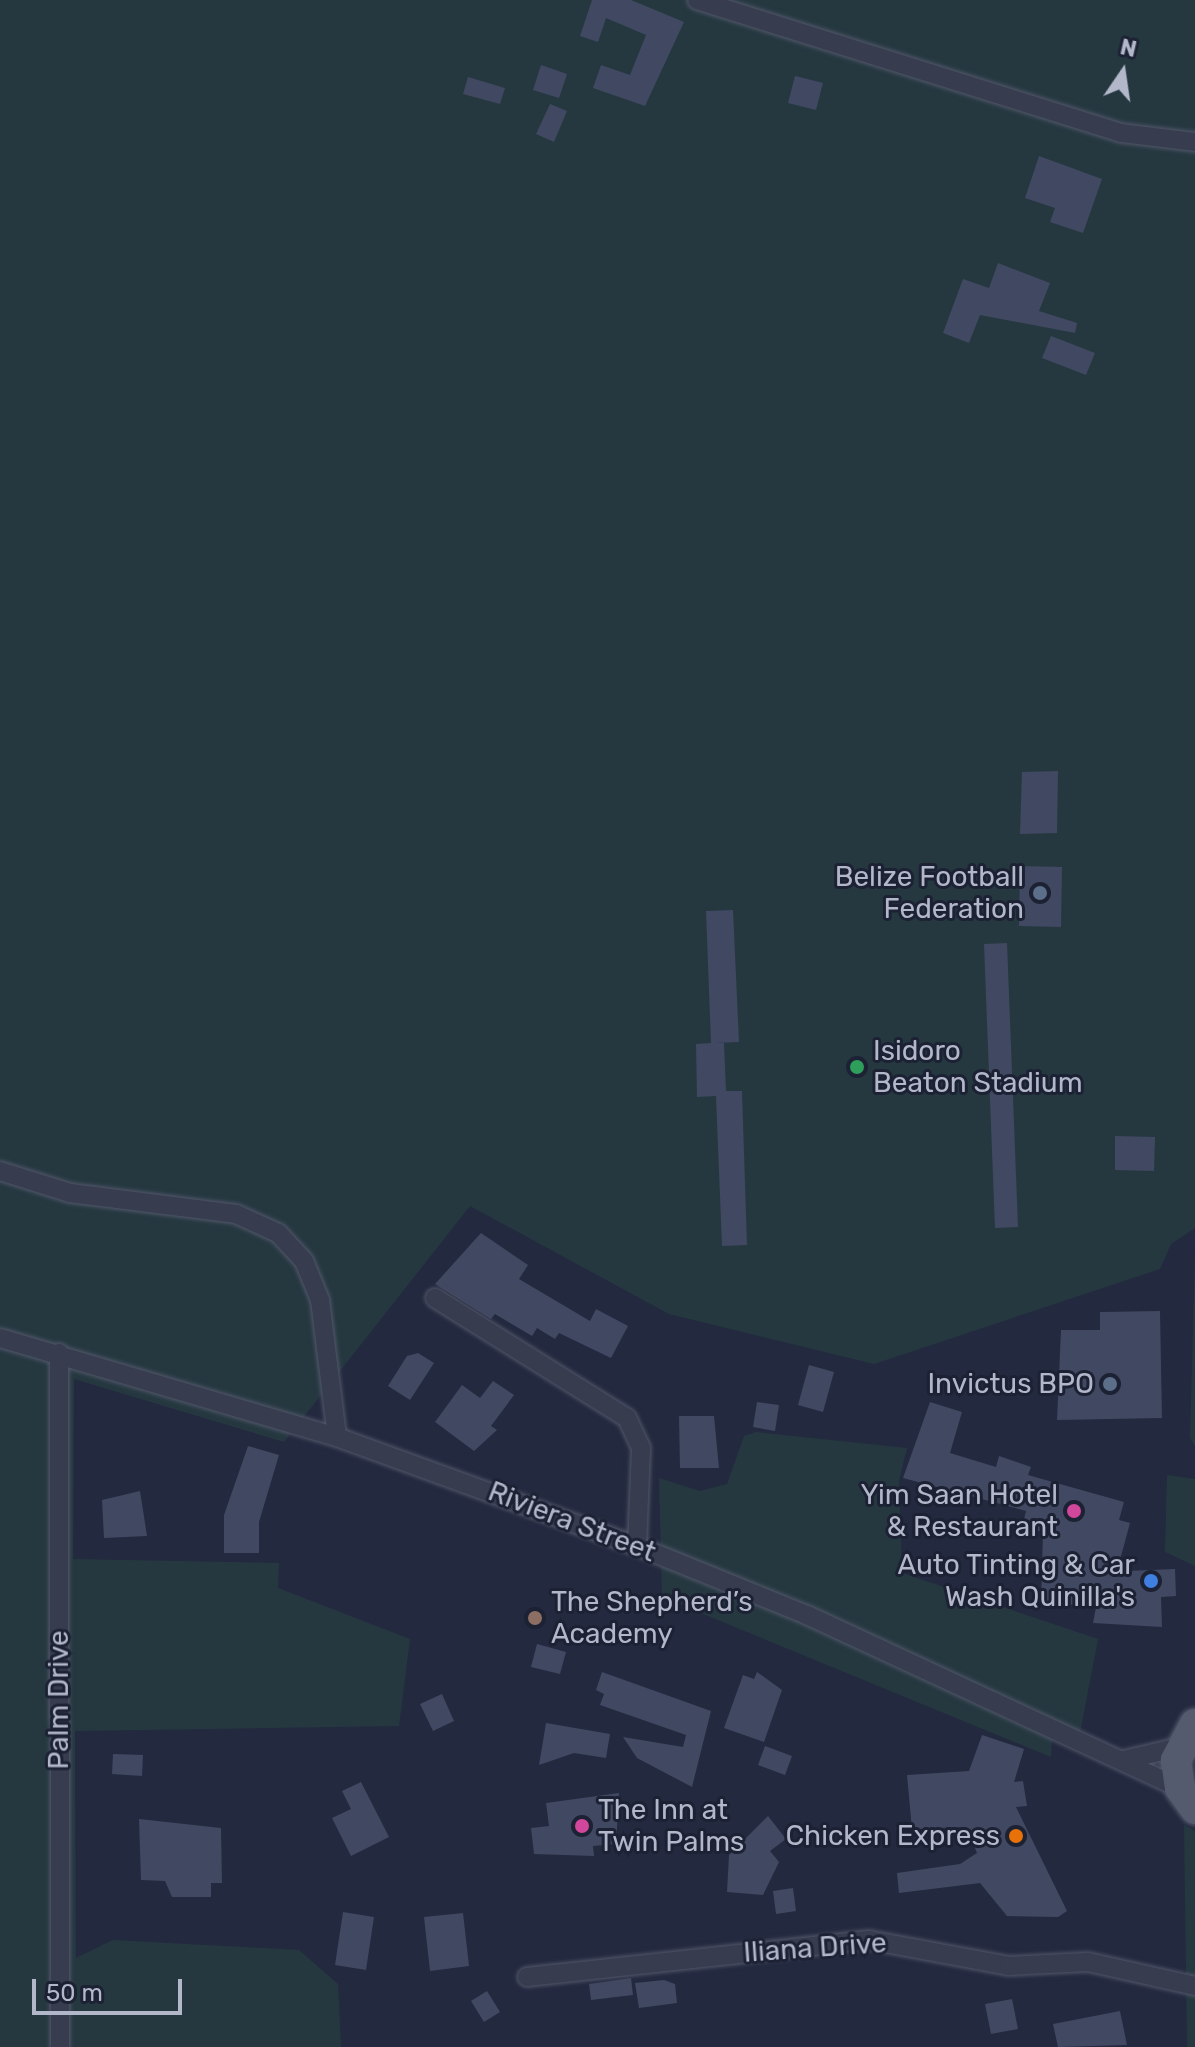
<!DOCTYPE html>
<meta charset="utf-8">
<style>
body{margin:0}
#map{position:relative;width:1195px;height:2047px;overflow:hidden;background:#23293f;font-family:Rubik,sans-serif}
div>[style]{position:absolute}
.green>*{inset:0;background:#253840}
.building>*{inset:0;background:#414861}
.roads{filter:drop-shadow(0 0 2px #52576a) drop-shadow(0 0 2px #52576a)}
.minor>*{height:18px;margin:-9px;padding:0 9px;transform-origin:9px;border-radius:9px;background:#373c4f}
.primary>*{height:30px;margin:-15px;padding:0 15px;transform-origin:15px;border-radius:15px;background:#555b6f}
.dots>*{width:22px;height:22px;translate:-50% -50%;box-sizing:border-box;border:4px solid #1c2134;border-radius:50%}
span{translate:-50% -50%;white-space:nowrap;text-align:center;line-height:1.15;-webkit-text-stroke:6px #1c2134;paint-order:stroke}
.poi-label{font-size:28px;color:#b3b7ca}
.right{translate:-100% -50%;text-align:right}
.left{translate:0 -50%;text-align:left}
.street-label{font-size:28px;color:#b3b7ca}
.north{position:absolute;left:1083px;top:32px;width:80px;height:80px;-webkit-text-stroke:6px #1c2134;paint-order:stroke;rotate:13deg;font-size:22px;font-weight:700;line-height:32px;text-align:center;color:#b3b7ca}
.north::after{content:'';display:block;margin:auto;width:28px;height:36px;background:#b3b7ca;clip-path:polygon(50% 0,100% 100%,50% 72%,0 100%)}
.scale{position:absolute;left:32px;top:1979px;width:150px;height:36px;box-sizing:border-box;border:4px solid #b3b7ca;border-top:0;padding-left:10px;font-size:24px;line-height:28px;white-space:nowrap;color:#b3b7ca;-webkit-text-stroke:6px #1c2134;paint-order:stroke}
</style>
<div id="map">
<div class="green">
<i style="clip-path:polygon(0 0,1195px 0,1195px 1228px,1171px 1244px,1160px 1269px,874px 1364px,669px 1314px,470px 1206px,284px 1442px,74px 1379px,73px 1559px,279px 1563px,278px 1588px,410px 1639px,399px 1726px,75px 1731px,76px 1958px,113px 1940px,299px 1950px,338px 1984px,341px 2047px,0 2047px)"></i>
<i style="clip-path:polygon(1195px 1253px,1195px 1446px,1190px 1438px)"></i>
<i style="clip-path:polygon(756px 1432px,907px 1448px,899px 1481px,902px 1573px,1098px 1639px,1080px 1733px,1053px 1724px,1051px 1757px,662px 1597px,659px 1478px,700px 1491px,727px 1484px,744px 1436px)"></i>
<i style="clip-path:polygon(1167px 1475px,1195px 1479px,1195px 1566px,1165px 1552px)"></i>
<i style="clip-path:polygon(1184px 1825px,1195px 1831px,1195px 2047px,1187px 2047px)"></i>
</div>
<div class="building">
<i style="clip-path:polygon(592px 0,631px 0,684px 22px,645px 106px,593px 88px,601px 65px,630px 75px,646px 35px,606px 18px,598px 42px,580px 36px)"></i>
<i style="clip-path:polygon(541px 65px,567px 74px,559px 98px,533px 90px)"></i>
<i style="clip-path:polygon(795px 76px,823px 83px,816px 110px,788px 103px)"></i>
<i style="clip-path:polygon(468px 77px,505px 88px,500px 104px,463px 94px)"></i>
<i style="clip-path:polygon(550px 104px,567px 111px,554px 142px,536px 134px)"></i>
<i style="clip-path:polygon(1039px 156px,1102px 179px,1083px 233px,1050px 222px,1055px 208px,1025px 198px)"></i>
<i style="clip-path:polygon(998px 263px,1050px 283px,1039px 311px,1077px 323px,1075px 333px,980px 315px,969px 343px,943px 333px,963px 279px,989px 288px)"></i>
<i style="clip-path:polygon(1051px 336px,1095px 353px,1086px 375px,1042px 358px)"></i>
<i style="clip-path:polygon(1058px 771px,1057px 833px,1020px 834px,1022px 772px)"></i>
<i style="clip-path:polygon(1020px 866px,1062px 867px,1061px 927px,1019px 926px)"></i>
<i style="clip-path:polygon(733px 910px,739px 1042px,715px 1043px,724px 1043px,726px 1091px,742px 1091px,747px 1245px,722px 1246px,716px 1096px,697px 1097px,696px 1044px,711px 1043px,706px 911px)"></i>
<i style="clip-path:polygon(1007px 943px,1018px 1227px,995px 1228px,984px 944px)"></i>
<i style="clip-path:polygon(1115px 1136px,1155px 1137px,1154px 1171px,1115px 1170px)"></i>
<i style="clip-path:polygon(481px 1233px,528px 1265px,519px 1279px,590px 1321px,596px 1309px,628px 1326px,611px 1358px,559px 1333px,555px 1339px,537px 1328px,532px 1336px,495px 1314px,491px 1319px,435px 1284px)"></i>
<i style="clip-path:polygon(1160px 1311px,1162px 1418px,1057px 1420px,1061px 1330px,1100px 1330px,1100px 1312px)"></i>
<i style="clip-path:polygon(418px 1353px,434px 1363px,410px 1400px,388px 1386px,407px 1356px)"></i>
<i style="clip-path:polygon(809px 1365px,834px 1372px,823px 1412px,798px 1405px)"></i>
<i style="clip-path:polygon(493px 1381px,514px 1395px,491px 1426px,497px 1430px,474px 1451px,435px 1422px,462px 1385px,480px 1398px)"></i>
<i style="clip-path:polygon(757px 1402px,779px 1405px,775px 1431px,753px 1427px)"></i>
<i style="clip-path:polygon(930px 1402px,962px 1412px,950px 1453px,996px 1467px,999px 1456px,1031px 1467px,1028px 1475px,1124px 1502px,1119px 1520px,1130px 1523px,1120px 1560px,1125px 1571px,1175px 1569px,1176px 1596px,1161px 1597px,1162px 1627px,1093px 1623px,1096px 1607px,1041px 1602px,1043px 1532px,1022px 1527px,1026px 1511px,903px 1478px)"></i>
<i style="clip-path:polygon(679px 1416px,714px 1416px,719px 1468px,680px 1468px)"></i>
<i style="clip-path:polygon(248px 1446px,279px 1455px,259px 1522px,259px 1553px,224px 1553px,224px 1515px)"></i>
<i style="clip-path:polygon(140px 1491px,147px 1536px,104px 1538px,102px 1500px)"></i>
<i style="clip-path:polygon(537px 1644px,566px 1652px,560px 1674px,531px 1667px)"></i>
<i style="clip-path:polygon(602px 1672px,711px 1711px,692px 1787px,637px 1758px,623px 1737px,683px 1747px,686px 1735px,600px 1705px,604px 1694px,596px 1690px)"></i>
<i style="clip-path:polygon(757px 1672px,782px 1690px,764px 1742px,724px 1728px,743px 1675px,754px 1679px)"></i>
<i style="clip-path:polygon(442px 1694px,454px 1721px,433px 1731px,420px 1704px)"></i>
<i style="clip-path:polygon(546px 1723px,610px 1734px,606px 1758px,574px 1753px,539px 1765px)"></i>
<i style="clip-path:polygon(982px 1735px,1024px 1749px,1014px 1782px,1023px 1781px,1027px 1806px,1016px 1807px,1067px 1911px,1058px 1917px,1007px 1916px,980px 1883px,899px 1893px,897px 1873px,960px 1864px,977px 1853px,966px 1827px,912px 1829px,907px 1775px,969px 1771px)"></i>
<i style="clip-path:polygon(765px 1746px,792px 1756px,785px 1775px,758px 1765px)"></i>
<i style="clip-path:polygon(113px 1754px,143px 1755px,142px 1776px,112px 1774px)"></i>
<i style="clip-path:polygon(361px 1782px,389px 1837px,351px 1856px,332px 1818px,351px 1809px,342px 1791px)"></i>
<i style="clip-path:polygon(619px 1793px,616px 1844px,593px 1846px,594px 1856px,534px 1854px,531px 1828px,549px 1826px,546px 1803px)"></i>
<i style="clip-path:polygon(768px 1816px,786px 1839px,770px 1851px,779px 1862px,763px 1895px,727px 1892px,729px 1855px)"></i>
<i style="clip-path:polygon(139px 1819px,221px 1828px,222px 1883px,211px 1883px,211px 1897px,172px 1897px,165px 1881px,141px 1880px)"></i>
<i style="clip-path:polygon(793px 1888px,796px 1911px,776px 1914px,773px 1891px)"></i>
<i style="clip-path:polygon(343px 1912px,374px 1917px,366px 1970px,335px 1965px)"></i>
<i style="clip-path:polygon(463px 1913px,469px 1966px,430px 1971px,424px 1917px)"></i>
<i style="clip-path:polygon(631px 1978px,633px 1995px,591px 2000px,589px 1984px)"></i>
<i style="clip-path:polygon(664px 1980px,675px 1984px,677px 2003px,639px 2008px,635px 1983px)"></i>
<i style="clip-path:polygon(487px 1991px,500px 2012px,484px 2022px,471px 2001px)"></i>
<i style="clip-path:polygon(1012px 1999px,1018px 2029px,991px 2034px,985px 2004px)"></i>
<i style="clip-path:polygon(1120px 2011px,1127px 2045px,1058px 2047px,1053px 2024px)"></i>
</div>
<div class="roads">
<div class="minor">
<i style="left:697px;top:0;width:444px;rotate:17.4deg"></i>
<i style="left:1121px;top:133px;width:75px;rotate:6.9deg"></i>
<i style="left:0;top:1171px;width:73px;rotate:17.4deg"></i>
<i style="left:70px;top:1193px;width:167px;rotate:7.2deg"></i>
<i style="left:236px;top:1214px;width:46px;rotate:24.3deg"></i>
<i style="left:278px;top:1233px;width:38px;rotate:47deg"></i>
<i style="left:304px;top:1261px;width:42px;rotate:67.7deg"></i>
<i style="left:320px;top:1300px;width:138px;rotate:82.9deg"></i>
<i style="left:435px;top:1298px;width:226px;rotate:32deg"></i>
<i style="left:627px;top:1418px;width:33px;rotate:65deg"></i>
<i style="left:641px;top:1448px;width:98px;rotate:92.3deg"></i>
<i style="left:0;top:1338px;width:351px;rotate:16.4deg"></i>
<i style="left:337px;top:1437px;width:319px;rotate:20deg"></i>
<i style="left:637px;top:1546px;width:183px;rotate:22.1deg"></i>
<i style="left:807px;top:1615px;width:411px;rotate:24.9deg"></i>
<i style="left:59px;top:1353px;width:694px;rotate:89.92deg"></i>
<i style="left:1124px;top:1760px;width:57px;rotate:-13.3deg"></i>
<i style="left:527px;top:1977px;width:344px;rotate:-6.2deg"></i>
<i style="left:869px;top:1940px;width:142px;rotate:10.5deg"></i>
<i style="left:1009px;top:1966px;width:79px;rotate:-2.9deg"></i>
<i style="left:1088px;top:1962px;width:110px;rotate:12.6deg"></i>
</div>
<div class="primary">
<i style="left:1195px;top:1724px;width:41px;rotate:117.8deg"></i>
<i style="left:1176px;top:1760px;width:28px;rotate:82deg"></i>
<i style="left:1180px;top:1788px;width:26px;rotate:54deg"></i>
</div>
</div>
<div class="dots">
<i style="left:1040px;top:893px;background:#5c6f8a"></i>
<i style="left:857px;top:1067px;background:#2e9e5b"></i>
<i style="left:1110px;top:1384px;background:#5c6f8a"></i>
<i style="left:1074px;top:1511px;background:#d1479c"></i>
<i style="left:1151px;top:1581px;background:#3f7fe0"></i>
<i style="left:535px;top:1618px;background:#8d6e63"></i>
<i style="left:582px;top:1826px;background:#d1479c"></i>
<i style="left:1016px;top:1836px;background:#e8710a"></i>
</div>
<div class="poi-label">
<span class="right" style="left:1024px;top:893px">Belize Football<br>Federation</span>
<span class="left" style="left:873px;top:1067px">Isidoro<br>Beaton Stadium</span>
<span class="right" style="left:1094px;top:1384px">Invictus BPO</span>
<span class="right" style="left:1058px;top:1511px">Yim Saan Hotel<br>&amp; Restaurant</span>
<span class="right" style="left:1135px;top:1581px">Auto Tinting &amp; Car<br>Wash Quinilla's</span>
<span class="left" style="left:551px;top:1618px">The Shepherd’s<br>Academy</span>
<span class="left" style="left:598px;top:1826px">The Inn at<br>Twin Palms</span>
<span class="right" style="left:1000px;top:1836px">Chicken Express</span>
</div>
<div class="street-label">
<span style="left:572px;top:1522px;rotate:21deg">Riviera Street</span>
<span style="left:59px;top:1700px;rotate:-90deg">Palm Drive</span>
<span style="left:815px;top:1948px;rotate:-4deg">Iliana Drive</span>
</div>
<div class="north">N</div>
<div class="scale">50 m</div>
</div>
